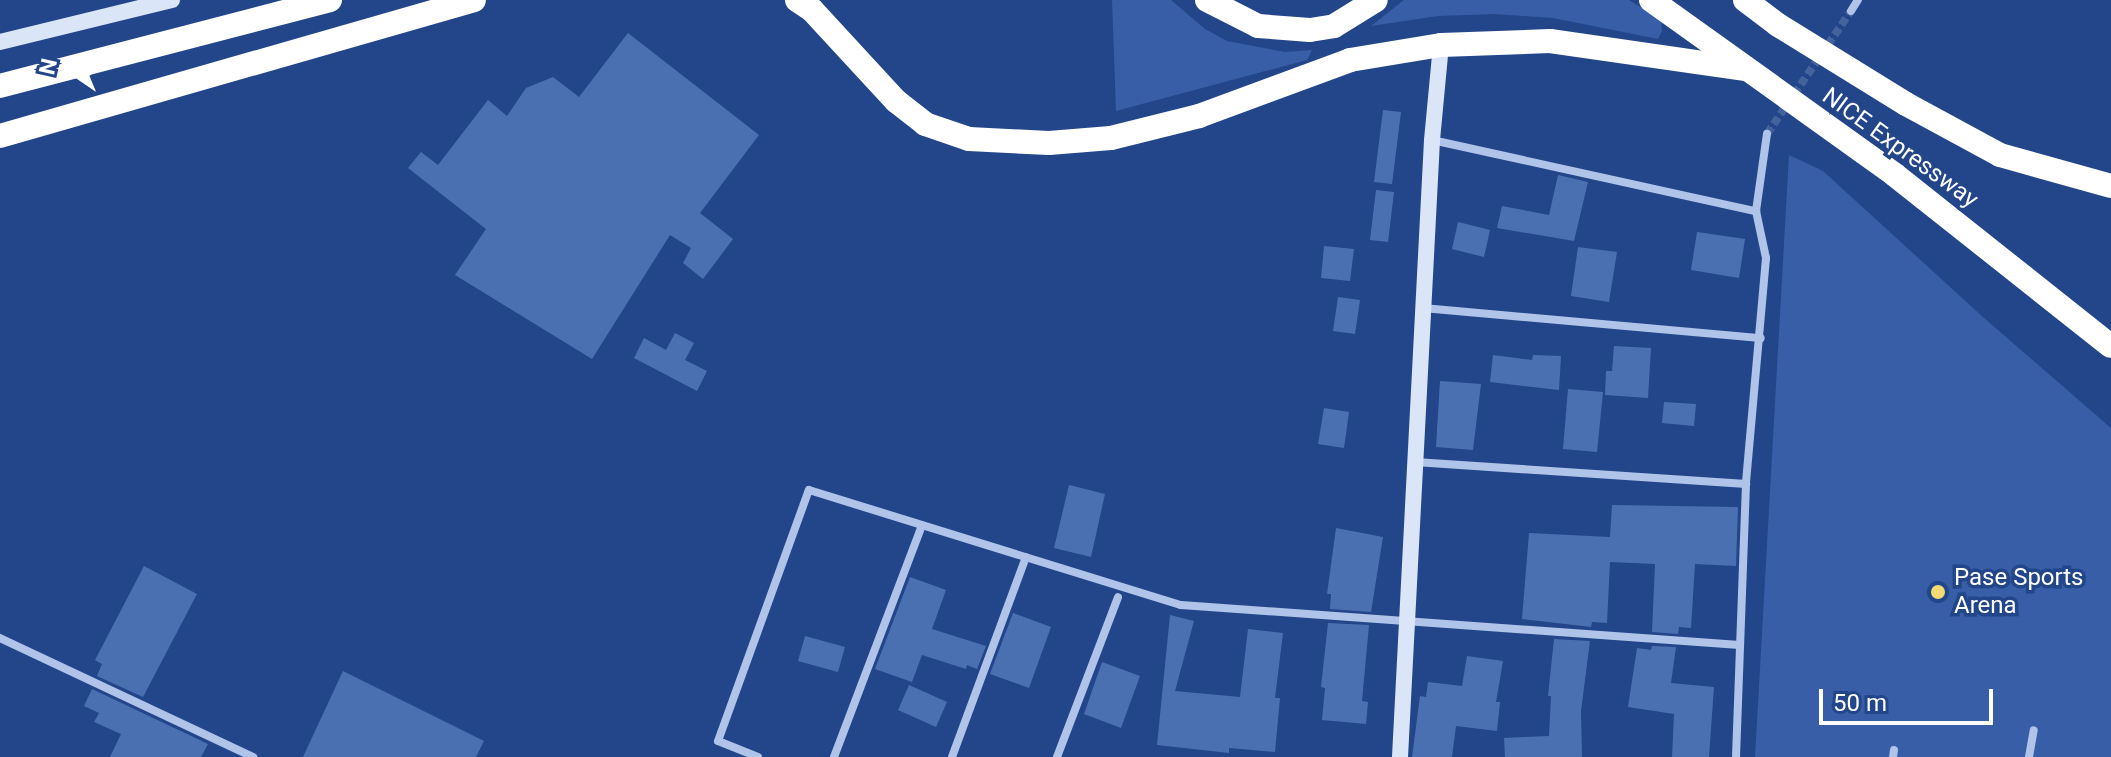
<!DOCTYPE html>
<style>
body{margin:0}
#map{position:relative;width:2111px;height:757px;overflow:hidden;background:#23468a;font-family:Roboto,sans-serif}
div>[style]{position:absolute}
.green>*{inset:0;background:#375ea7}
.building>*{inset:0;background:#4b70b2}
.street-tunnel>*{height:8px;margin-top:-4px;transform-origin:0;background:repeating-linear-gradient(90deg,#44629c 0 8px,transparent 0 12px)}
.street>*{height:8px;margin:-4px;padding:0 4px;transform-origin:4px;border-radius:4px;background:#b0c4ea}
.secondary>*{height:16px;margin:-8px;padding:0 8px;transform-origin:8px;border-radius:8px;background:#dbe5f8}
.highway>*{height:24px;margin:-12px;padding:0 12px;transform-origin:12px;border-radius:12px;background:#fff}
.dots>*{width:22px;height:22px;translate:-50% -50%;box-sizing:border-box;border:4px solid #23468a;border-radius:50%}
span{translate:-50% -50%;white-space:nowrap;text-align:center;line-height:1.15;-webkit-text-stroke:7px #23468a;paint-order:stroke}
.street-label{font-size:24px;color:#fff}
.poi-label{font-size:24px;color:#fff}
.left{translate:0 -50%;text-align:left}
.north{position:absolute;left:32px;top:32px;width:80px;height:80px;-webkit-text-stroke:6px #23468a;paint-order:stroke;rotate:283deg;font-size:22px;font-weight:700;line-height:32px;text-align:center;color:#fff}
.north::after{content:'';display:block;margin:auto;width:28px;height:36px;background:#fff;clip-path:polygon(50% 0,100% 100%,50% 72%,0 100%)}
.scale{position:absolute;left:1819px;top:689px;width:174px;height:36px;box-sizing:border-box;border:4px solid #fff;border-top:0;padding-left:10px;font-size:24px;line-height:28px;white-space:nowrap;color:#fff;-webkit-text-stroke:6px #23468a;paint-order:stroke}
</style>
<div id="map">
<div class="green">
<i style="clip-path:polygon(1112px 0,1171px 0,1205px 29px,1227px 41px,1285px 52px,1312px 50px,1307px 60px,1116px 111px)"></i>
<i style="clip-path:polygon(1404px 0,1629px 0,1661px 20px,1662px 31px,1658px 39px,1553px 18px,1495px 14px,1438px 16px,1371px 26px)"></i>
<i style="clip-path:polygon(1789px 155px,1823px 171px,1984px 318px,2111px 428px,2111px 757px,1755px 757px)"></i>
</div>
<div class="building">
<i style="clip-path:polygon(628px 33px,759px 135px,700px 213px,733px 239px,703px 279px,683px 263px,691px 248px,670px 235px,592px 359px,455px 275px,486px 229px,408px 168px,421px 152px,438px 165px,488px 100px,507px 116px,526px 88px,553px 77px,579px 97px)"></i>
<i style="clip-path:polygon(1383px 110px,1401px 112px,1392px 184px,1374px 182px)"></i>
<i style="clip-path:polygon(1558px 175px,1588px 182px,1574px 241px,1497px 228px,1502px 206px,1549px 215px)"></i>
<i style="clip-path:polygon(1376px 190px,1394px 192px,1388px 242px,1370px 240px)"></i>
<i style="clip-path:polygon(1458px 222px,1490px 230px,1484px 257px,1452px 249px)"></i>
<i style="clip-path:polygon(1697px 232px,1745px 239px,1739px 278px,1691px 270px)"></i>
<i style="clip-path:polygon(1324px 246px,1354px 249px,1350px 281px,1321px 278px)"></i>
<i style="clip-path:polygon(1578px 247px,1617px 252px,1609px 302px,1571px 296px)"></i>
<i style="clip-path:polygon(1338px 297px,1360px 300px,1355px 334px,1333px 331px)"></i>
<i style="clip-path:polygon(675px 333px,694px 343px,685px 360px,707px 371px,697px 391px,634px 358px,644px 338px,666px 350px)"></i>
<i style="clip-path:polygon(1614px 346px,1651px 348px,1648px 398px,1605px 395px,1606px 371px,1612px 371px)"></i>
<i style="clip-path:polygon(1493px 355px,1532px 360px,1533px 355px,1561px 356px,1559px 390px,1490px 382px)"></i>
<i style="clip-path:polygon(1440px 381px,1481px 384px,1473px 450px,1436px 447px)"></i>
<i style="clip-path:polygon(1568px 389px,1603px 392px,1597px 452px,1563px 449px)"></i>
<i style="clip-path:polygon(1664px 402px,1696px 404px,1694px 426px,1662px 423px)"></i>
<i style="clip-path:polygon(1324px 408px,1349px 412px,1344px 448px,1318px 444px)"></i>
<i style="clip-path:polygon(1069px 485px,1105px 494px,1091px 557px,1054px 548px)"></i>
<i style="clip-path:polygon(1612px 505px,1738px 507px,1736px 566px,1695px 564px,1691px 628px,1679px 627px,1678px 634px,1652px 632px,1655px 564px,1610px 562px,1607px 623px,1592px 622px,1591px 627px,1522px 619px,1529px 533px,1610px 537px)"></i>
<i style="clip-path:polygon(1336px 528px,1383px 537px,1371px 612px,1330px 609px,1331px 594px,1327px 594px)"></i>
<i style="clip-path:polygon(144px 566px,197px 594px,143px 697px,97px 676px,102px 664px,95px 660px)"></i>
<i style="clip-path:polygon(910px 577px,946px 590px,932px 629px,986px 646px,977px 669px,967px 665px,966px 669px,922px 655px,912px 682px,875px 669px)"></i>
<i style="clip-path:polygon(1013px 613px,1051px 627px,1029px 688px,990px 674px)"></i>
<i style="clip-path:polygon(1170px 615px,1194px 621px,1175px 691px,1240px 697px,1248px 629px,1283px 633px,1275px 698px,1280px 698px,1275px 752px,1229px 748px,1229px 753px,1157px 745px)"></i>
<i style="clip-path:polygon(1328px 623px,1369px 625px,1362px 701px,1368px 702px,1366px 724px,1322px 720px,1325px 688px,1321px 687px)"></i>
<i style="clip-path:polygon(805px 636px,845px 647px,838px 672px,798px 661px)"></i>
<i style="clip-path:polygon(1554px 639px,1590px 641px,1581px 711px,1582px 757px,1505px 757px,1504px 738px,1549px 736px,1551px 696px,1548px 696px)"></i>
<i style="clip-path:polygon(1652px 646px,1676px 647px,1671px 683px,1714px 687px,1709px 757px,1672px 757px,1674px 714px,1628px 707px,1637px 648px,1651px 650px)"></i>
<i style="clip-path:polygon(1467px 656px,1503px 661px,1496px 702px,1500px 702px,1497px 731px,1456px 726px,1452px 757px,1412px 757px,1420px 696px,1426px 697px,1428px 682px,1462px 686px)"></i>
<i style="clip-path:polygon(1102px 662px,1140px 676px,1121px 728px,1084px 714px)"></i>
<i style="clip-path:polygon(343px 671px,484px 741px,476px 757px,303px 757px)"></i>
<i style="clip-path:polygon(909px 685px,947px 702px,936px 727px,898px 710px)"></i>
<i style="clip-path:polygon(92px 689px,208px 744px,201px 757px,110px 757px,121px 734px,94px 722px,99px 713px,84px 706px)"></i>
</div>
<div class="street-tunnel">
<i style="left:1767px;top:134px;width:149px;rotate:-55.7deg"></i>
</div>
<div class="street">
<i style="left:1851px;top:11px;width:13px;rotate:-58deg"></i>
<i style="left:1432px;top:140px;width:332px;rotate:12.4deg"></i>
<i style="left:1756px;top:211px;width:48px;rotate:78deg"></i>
<i style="left:1766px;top:258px;width:227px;rotate:95.1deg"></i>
<i style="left:1746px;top:484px;width:273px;rotate:92.1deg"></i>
<i style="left:1756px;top:211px;width:78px;rotate:-81.9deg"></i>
<i style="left:1423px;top:308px;width:339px;rotate:5.1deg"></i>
<i style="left:1415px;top:462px;width:332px;rotate:3.8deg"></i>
<i style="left:0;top:638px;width:280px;rotate:25.2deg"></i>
<i style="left:758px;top:757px;width:43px;rotate:-158.2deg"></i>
<i style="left:718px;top:741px;width:267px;rotate:-70.1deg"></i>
<i style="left:809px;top:490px;width:389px;rotate:17.2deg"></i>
<i style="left:1181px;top:605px;width:560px;rotate:4.09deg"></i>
<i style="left:834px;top:757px;width:248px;rotate:-69.2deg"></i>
<i style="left:952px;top:757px;width:213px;rotate:-69.7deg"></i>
<i style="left:1057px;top:757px;width:171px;rotate:-69.1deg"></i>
<i style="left:1893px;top:757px;width:7px;rotate:-82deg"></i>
<i style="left:2029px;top:757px;width:27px;rotate:-80deg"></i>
</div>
<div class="secondary">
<i style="left:0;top:42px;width:177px;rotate:-13.7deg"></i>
<i style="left:1400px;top:757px;width:618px;rotate:-87.03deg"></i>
<i style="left:1432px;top:140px;width:95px;rotate:-84.6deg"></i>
</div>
<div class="highway">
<i style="left:797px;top:0;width:18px;rotate:34deg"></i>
<i style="left:812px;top:10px;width:124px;rotate:47.3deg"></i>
<i style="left:896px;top:101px;width:37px;rotate:38deg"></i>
<i style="left:925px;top:124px;width:46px;rotate:18.8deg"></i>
<i style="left:969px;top:139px;width:80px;rotate:2.9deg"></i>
<i style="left:1049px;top:143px;width:62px;rotate:-4.6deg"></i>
<i style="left:1111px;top:138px;width:91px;rotate:-14deg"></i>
<i style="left:1199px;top:116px;width:161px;rotate:-20.3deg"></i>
<i style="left:1350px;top:60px;width:92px;rotate:-9.4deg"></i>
<i style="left:1441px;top:45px;width:109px;rotate:-2.1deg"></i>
<i style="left:1550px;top:41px;width:196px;rotate:8.2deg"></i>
<i style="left:1207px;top:0;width:57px;rotate:27deg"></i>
<i style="left:1258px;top:26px;width:52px;rotate:4.4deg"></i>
<i style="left:1310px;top:30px;width:24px;rotate:-9deg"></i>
<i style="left:1334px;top:26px;width:49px;rotate:-31.8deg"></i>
<i style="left:1651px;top:0;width:300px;rotate:35.6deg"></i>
<i style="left:1895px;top:175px;width:275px;rotate:38.4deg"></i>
<i style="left:1745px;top:0;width:41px;rotate:37.1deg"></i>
<i style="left:1778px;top:25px;width:150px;rotate:31.7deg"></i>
<i style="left:1906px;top:104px;width:107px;rotate:28.5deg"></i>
<i style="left:2000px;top:155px;width:115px;rotate:15.6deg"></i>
<i style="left:0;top:86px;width:341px;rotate:-14.6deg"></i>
<i style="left:0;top:136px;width:493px;rotate:-16deg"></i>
</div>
<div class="dots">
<i style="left:1938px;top:592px;background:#f5dc72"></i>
</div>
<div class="street-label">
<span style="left:1900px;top:148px;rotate:36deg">NICE Expressway</span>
</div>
<div class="poi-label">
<span class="left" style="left:1954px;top:592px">Pase Sports<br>Arena</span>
</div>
<div class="north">N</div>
<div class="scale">50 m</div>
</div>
